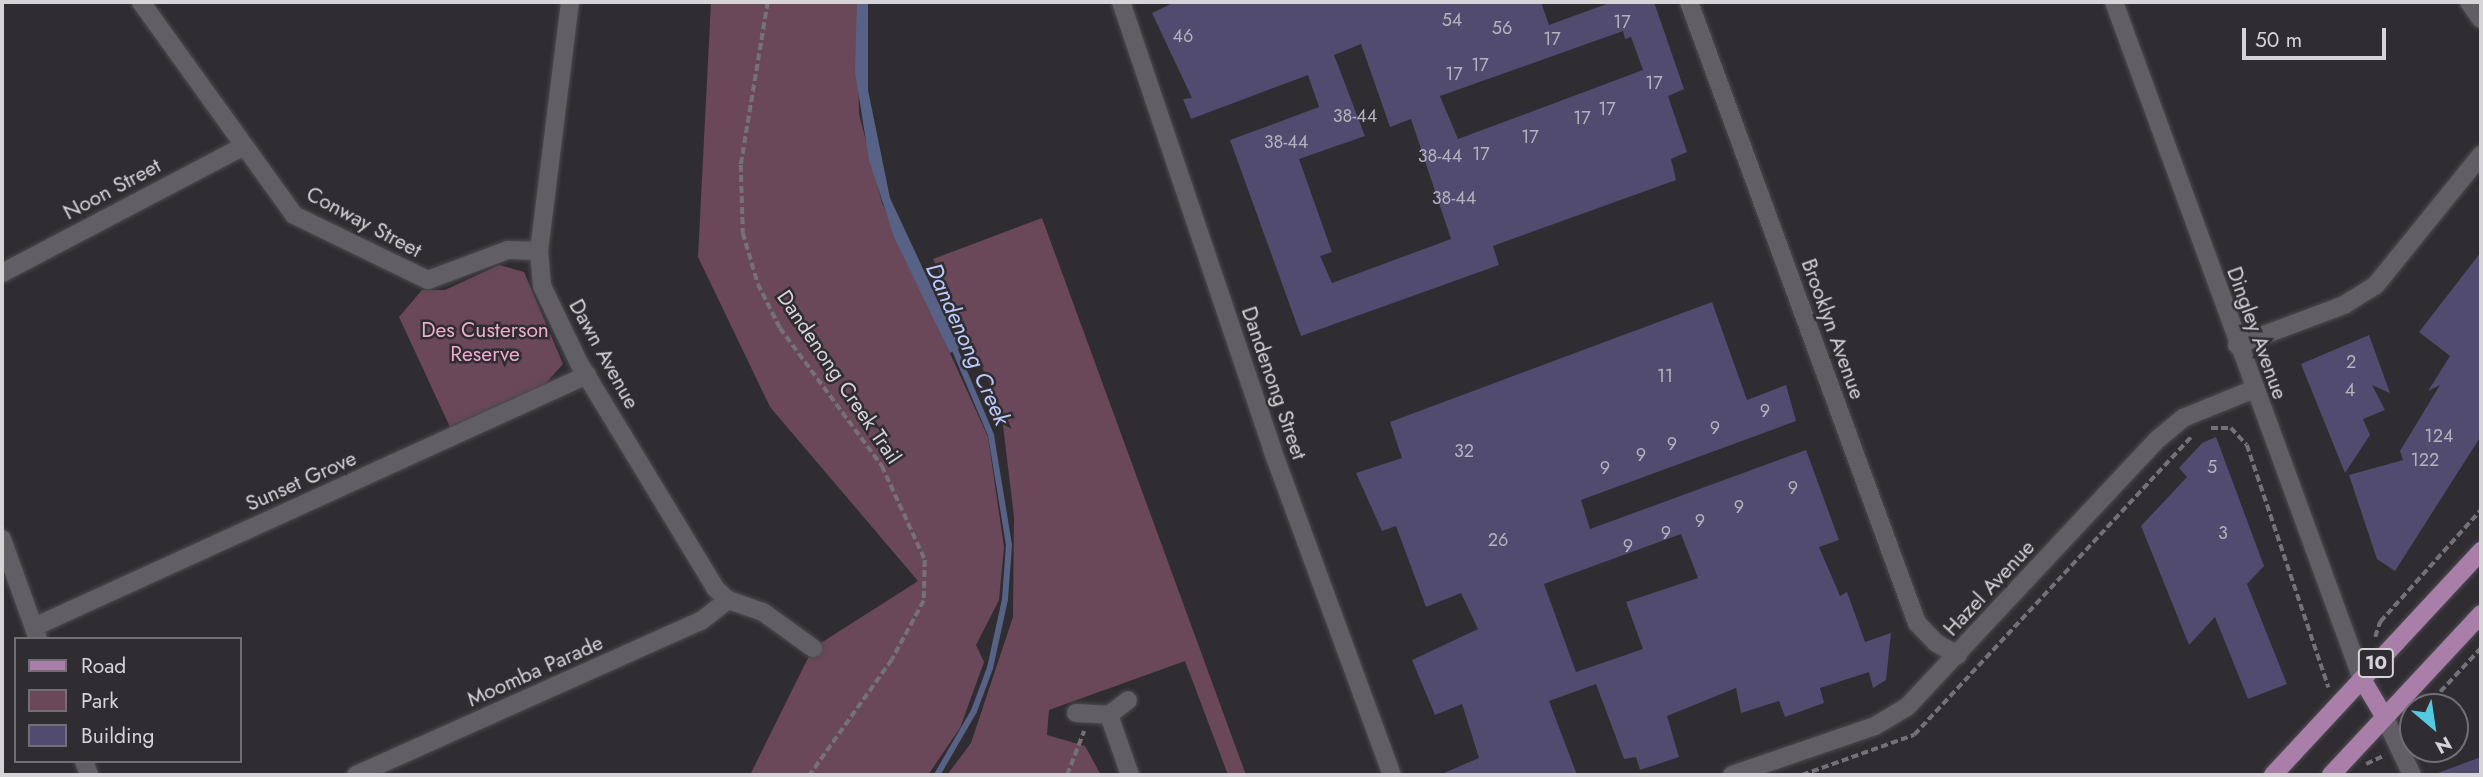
<!DOCTYPE html>
<style>
body{margin:0}
#map{position:relative;width:2483px;height:777px;overflow:hidden;background:#2f2c32;font-family:Jost,sans-serif}
div>[style]{position:absolute}
.green>*{inset:0;background:#6a4859}
.water>*{inset:0;background:#576286}
.stream>*{height:6px;margin:-3px;padding:0 3px;transform-origin:3px;border-radius:3px;background:#576286}
.building>*{inset:0;background:#504b6f}
.path>*{height:3.5px;margin-top:-1.75px;transform-origin:0;background:repeating-linear-gradient(90deg,#757277 0 7px,transparent 0 10.5px)}
.roads{filter:drop-shadow(0 0 2px #4c4a4f) drop-shadow(0 0 2px #4c4a4f)}
.minor>*{height:18px;margin:-9px;padding:0 9px;transform-origin:9px;border-radius:9px;background:#625e65}
.major>*{height:18px;margin:-9px;padding:0 9px;transform-origin:9px;border-radius:9px;background:#a97ea8}
span{translate:-50% -50%;white-space:nowrap;text-align:center;line-height:1.15;-webkit-text-stroke:5px #2f2c32;paint-order:stroke}
.number-label{font-size:18px;color:#b4b2bd}
.number-label span{-webkit-text-stroke-width:0}
.shield-label span{padding:2px 5px;background:#2f2c32;border:2px solid;border-radius:5px;-webkit-text-stroke-width:0}
.shield-label{font-size:19px;color:#d6d4d7;font-weight:700}
.street-label{font-size:21px;color:#d6d4d7}
.park-label{font-size:21px;color:#efaccd}
.water-label{font-size:23px;color:#bacafb;font-style:italic}
.frame{position:absolute;inset:0;border:4px solid #d6d4d7;pointer-events:none}
.legend{position:absolute;left:14px;top:637px;width:228px;height:126px;box-sizing:border-box;background:#2f2c32;border:2px solid #726f74;margin:0;padding:9px 12px;list-style:none;font-size:21px;color:#d6d4d7}
.legend li{display:flex;align-items:center;gap:14px;height:35px}
.legend b{width:35px;border:2px solid #726f74}
.north{position:absolute;left:2399px;top:693px;width:70px;height:70px;box-sizing:border-box;background:#2f2c32;border:2px solid #726f74;border-radius:50%;rotate:151deg;font-size:19px;font-weight:700;line-height:28px;text-align:center;color:#d6d4d7}
.north::after{content:'';display:block;margin:auto;width:24px;height:32px;background:#56c9e0;clip-path:polygon(50% 0,100% 100%,50% 72%,0 100%)}
.scale{position:absolute;left:2242px;top:28px;width:144px;height:32px;box-sizing:border-box;border:4px solid #d6d4d7;border-top:0;padding-left:9px;font-size:21px;line-height:24px;white-space:nowrap;color:#d6d4d7;-webkit-text-stroke:5px #2f2c32;paint-order:stroke}
</style>
<div id="map">
<div class="green">
<i style="clip-path:polygon(711px 2px,857px 2px,859px 114px,882px 203px,988px 437px,1004px 547px,999px 600px,976px 645px,984px 662px,960px 728px,928px 775px,750px 775px,813px 648px,918px 581px,770px 407px,698px 257px)"></i>
<i style="clip-path:polygon(1042px 218px,1246px 775px,1228px 775px,1185px 661px,1049px 710px,1047px 735px,1085px 746px,1101px 775px,947px 775px,971px 743px,1013px 617px,1014px 517px,1001px 409px,933px 259px)"></i>
<i style="clip-path:polygon(499px 265px,524px 272px,563px 364px,545px 384px,450px 427px,399px 317px,422px 290px,445px 290px)"></i>
</div>
<div class="water">
<i style="clip-path:polygon(857px 2px,868px 2px,868px 90px,890px 198px,960px 348px,950px 353px,894px 237px,869px 160px,855px 72px)"></i>
</div>
<div class="stream">
<i style="left:937px;top:775px;width:74px;rotate:-60deg"></i>
<i style="left:974px;top:711px;width:46px;rotate:-69.6deg"></i>
<i style="left:990px;top:668px;width:71px;rotate:-77.7deg"></i>
<i style="left:1005px;top:599px;width:54px;rotate:-85.8deg"></i>
<i style="left:1009px;top:545px;width:111px;rotate:-99.3deg"></i>
<i style="left:991px;top:435px;width:100px;rotate:-113deg"></i>
</div>
<div class="building">
<i style="clip-path:polygon(evenodd,1175px 2px,1541px 2px,1549px 25px,1612px 2px,1654px 2px,1684px 89px,1668px 96px,1687px 152px,1671px 159px,1676px 180px,1493px 246px,1499px 265px,1301px 336px,1230px 140px,1319px 107px,1308px 75px,1191px 119px,1183px 99px,1192px 98px,1152px 13px,1175px 2px,1623px 31px,1625px 39px,1631px 37px,1643px 70px,1458px 139px,1440px 96px,1623px 31px,1175px 2px,1361px 44px,1390px 127px,1411px 119px,1451px 239px,1332px 283px,1320px 256px,1332px 252px,1299px 159px,1365px 136px,1334px 55px,1361px 44px)"></i>
<i style="clip-path:polygon(2481px 252px,2481px 436px,2395px 571px,2377px 559px,2349px 475px,2403px 460px,2400px 451px,2440px 385px,2428px 391px,2450px 356px,2419px 332px)"></i>
<i style="clip-path:polygon(evenodd,1712px 302px,1747px 400px,1786px 385px,1796px 421px,1581px 500px,1590px 529px,1806px 450px,1839px 540px,1819px 547px,1840px 596px,1847px 592px,1865px 642px,1891px 633px,1886px 680px,1873px 688px,1869px 672px,1820px 688px,1824px 703px,1785px 717px,1779px 701px,1741px 713px,1736px 688px,1667px 716px,1679px 757px,1640px 770px,1636px 757px,1624px 759px,1596px 684px,1549px 701px,1577px 775px,1439px 775px,1479px 758px,1462px 704px,1435px 715px,1412px 660px,1478px 629px,1461px 593px,1426px 607px,1396px 526px,1382px 531px,1356px 473px,1402px 458px,1390px 422px,1712px 302px,1681px 534px,1698px 578px,1626px 602px,1643px 649px,1576px 672px,1544px 584px,1681px 534px)"></i>
<i style="clip-path:polygon(2369px 335px,2390px 393px,2372px 385px,2385px 410px,2363px 419px,2370px 435px,2345px 473px,2301px 364px)"></i>
<i style="clip-path:polygon(2216px 437px,2264px 566px,2247px 584px,2287px 684px,2248px 699px,2215px 617px,2189px 645px,2141px 526px,2187px 477px,2179px 468px,2202px 443px)"></i>
<i style="clip-path:polygon(2481px 757px,2481px 775px,2436px 775px,2435px 774px)"></i>
</div>
<div class="path">
<i style="left:768px;top:2px;width:165px;rotate:99.4deg"></i>
<i style="left:741px;top:165px;width:68px;rotate:88.3deg"></i>
<i style="left:743px;top:233px;width:53px;rotate:73.6deg"></i>
<i style="left:758px;top:284px;width:49px;rotate:63.4deg"></i>
<i style="left:780px;top:328px;width:172px;rotate:53.5deg"></i>
<i style="left:882px;top:466px;width:103px;rotate:65.4deg"></i>
<i style="left:925px;top:560px;width:41px;rotate:91.4deg"></i>
<i style="left:924px;top:601px;width:67px;rotate:118.5deg"></i>
<i style="left:892px;top:660px;width:141px;rotate:125.5deg"></i>
<i style="left:2211px;top:428px;width:20px"></i>
<i style="left:2231px;top:428px;width:23px;rotate:47deg"></i>
<i style="left:2247px;top:445px;width:256px;rotate:71.4deg"></i>
<i style="left:2375px;top:637px;width:16px;rotate:-72deg"></i>
<i style="left:2380px;top:622px;width:151px;rotate:-48deg"></i>
<i style="left:2426px;top:707px;width:81px;rotate:-47deg"></i>
<i style="left:2366px;top:764px;width:21px;rotate:-25deg"></i>
<i style="left:1067px;top:775px;width:47px;rotate:-68.9deg"></i>
<i style="left:1802px;top:775px;width:119px;rotate:-19.7deg"></i>
<i style="left:1914px;top:735px;width:407px;rotate:-47.1deg"></i>
</div>
<div class="roads">
<div class="minor">
<i style="left:141px;top:2px;width:262px;rotate:54.3deg"></i>
<i style="left:294px;top:215px;width:149px;rotate:25.9deg"></i>
<i style="left:428px;top:280px;width:85px;rotate:-20.6deg"></i>
<i style="left:508px;top:250px;width:31px;rotate:2deg"></i>
<i style="left:570px;top:2px;width:251px;rotate:97.1deg"></i>
<i style="left:539px;top:251px;width:35px;rotate:85deg"></i>
<i style="left:542px;top:286px;width:85px;rotate:64.3deg"></i>
<i style="left:579px;top:363px;width:263px;rotate:58.8deg"></i>
<i style="left:715px;top:588px;width:18px;rotate:43deg"></i>
<i style="left:728px;top:600px;width:37px;rotate:19deg"></i>
<i style="left:763px;top:612px;width:62px;rotate:35.8deg"></i>
<i style="left:1121px;top:2px;width:472px;rotate:71.3deg"></i>
<i style="left:1272px;top:449px;width:347px;rotate:69.8deg"></i>
<i style="left:1689px;top:2px;width:662px;rotate:69.84deg"></i>
<i style="left:1917px;top:623px;width:28px;rotate:46deg"></i>
<i style="left:1936px;top:643px;width:25px;rotate:29deg"></i>
<i style="left:2114px;top:2px;width:721px;rotate:69.88deg"></i>
<i style="left:2469px;top:2px;width:21px;rotate:55deg"></i>
<i style="left:2px;top:273px;width:273px;rotate:-27.7deg"></i>
<i style="left:2237px;top:345px;width:114px;rotate:-20.5deg"></i>
<i style="left:2344px;top:305px;width:36px;rotate:-32deg"></i>
<i style="left:2375px;top:286px;width:169px;rotate:-51deg"></i>
<i style="left:2px;top:539px;width:106px;rotate:70.2deg"></i>
<i style="left:34px;top:627px;width:608px;rotate:-24.5deg"></i>
<i style="left:1076px;top:713px;width:33px;rotate:3deg"></i>
<i style="left:1109px;top:715px;width:24px;rotate:-38deg"></i>
<i style="left:1109px;top:715px;width:64px;rotate:70.7deg"></i>
<i style="left:2384px;top:716px;width:65px;rotate:64.6deg"></i>
<i style="left:84px;top:761px;width:15px;rotate:70deg"></i>
<i style="left:356px;top:775px;width:378px;rotate:-24.1deg"></i>
<i style="left:701px;top:621px;width:34px;rotate:-38deg"></i>
<i style="left:1732px;top:775px;width:151px;rotate:-18.9deg"></i>
<i style="left:1875px;top:726px;width:37px;rotate:-31deg"></i>
<i style="left:1907px;top:707px;width:367px;rotate:-46.9deg"></i>
<i style="left:2158px;top:439px;width:33px;rotate:-40deg"></i>
<i style="left:2183px;top:418px;width:74px;rotate:-22.1deg"></i>
</div>
<div class="major">
<i style="left:2362px;top:679px;width:43px;rotate:59.3deg"></i>
<i style="left:2273px;top:775px;width:306px;rotate:-47.1deg"></i>
<i style="left:2331px;top:775px;width:220px;rotate:-47deg"></i>
</div>
</div>
<div class="number-label">
<span style="left:1452px;top:20px">54</span>
<span style="left:1622px;top:22px">17</span>
<span style="left:1502px;top:28px">56</span>
<span style="left:1183px;top:36px">46</span>
<span style="left:1552px;top:39px">17</span>
<span style="left:1480px;top:65px">17</span>
<span style="left:1454px;top:74px">17</span>
<span style="left:1654px;top:83px">17</span>
<span style="left:1607px;top:109px">17</span>
<span style="left:1355px;top:116px">38-44</span>
<span style="left:1582px;top:118px">17</span>
<span style="left:1530px;top:137px">17</span>
<span style="left:1286px;top:142px">38-44</span>
<span style="left:1481px;top:154px">17</span>
<span style="left:1440px;top:156px">38-44</span>
<span style="left:1454px;top:198px">38-44</span>
<span style="left:2351px;top:362px">2</span>
<span style="left:1665px;top:376px">11</span>
<span style="left:2350px;top:390px">4</span>
<span style="left:1765px;top:411px">9</span>
<span style="left:1715px;top:428px">9</span>
<span style="left:2439px;top:436px">124</span>
<span style="left:1672px;top:444px">9</span>
<span style="left:1464px;top:451px">32</span>
<span style="left:1641px;top:455px">9</span>
<span style="left:2425px;top:460px">122</span>
<span style="left:2212px;top:467px">5</span>
<span style="left:1605px;top:468px">9</span>
<span style="left:1793px;top:488px">9</span>
<span style="left:1739px;top:507px">9</span>
<span style="left:1700px;top:521px">9</span>
<span style="left:1666px;top:533px">9</span>
<span style="left:2223px;top:533px">3</span>
<span style="left:1498px;top:540px">26</span>
<span style="left:1628px;top:546px">9</span>
</div>
<div class="shield-label">
<span style="left:2376px;top:663px">10</span>
</div>
<div class="street-label">
<span style="left:112px;top:189px;rotate:-28deg">Noon Street</span>
<span style="left:364px;top:222px;rotate:28deg">Conway Street</span>
<span style="left:1833px;top:329px;rotate:70deg">Brooklyn Avenue</span>
<span style="left:2257px;top:333px;rotate:70deg">Dingley Avenue</span>
<span style="left:604px;top:354px;rotate:61deg">Dawn Avenue</span>
<span style="left:839px;top:377px;rotate:56deg">Dandenong Creek Trail</span>
<span style="left:1274px;top:383px;rotate:71deg">Dandenong Street</span>
<span style="left:301px;top:481px;rotate:-24deg">Sunset Grove</span>
<span style="left:1989px;top:588px;rotate:-47deg">Hazel Avenue</span>
<span style="left:535px;top:671px;rotate:-24deg">Moomba Parade</span>
</div>
<div class="park-label">
<span style="left:485px;top:342px">Des Custerson<br>Reserve</span>
</div>
<div class="water-label">
<span style="left:968px;top:344px;rotate:66deg">Dandenong Creek</span>
</div>
<div class="frame"></div>
<ul class="legend">
<li><b style="height:9px;background:#a97ea8"></b>Road</li>
<li><b style="height:19px;background:#6a4859"></b>Park</li>
<li><b style="height:19px;background:#504b6f"></b>Building</li>
</ul>
<div class="north">N</div>
<div class="scale">50 m</div>
</div>
